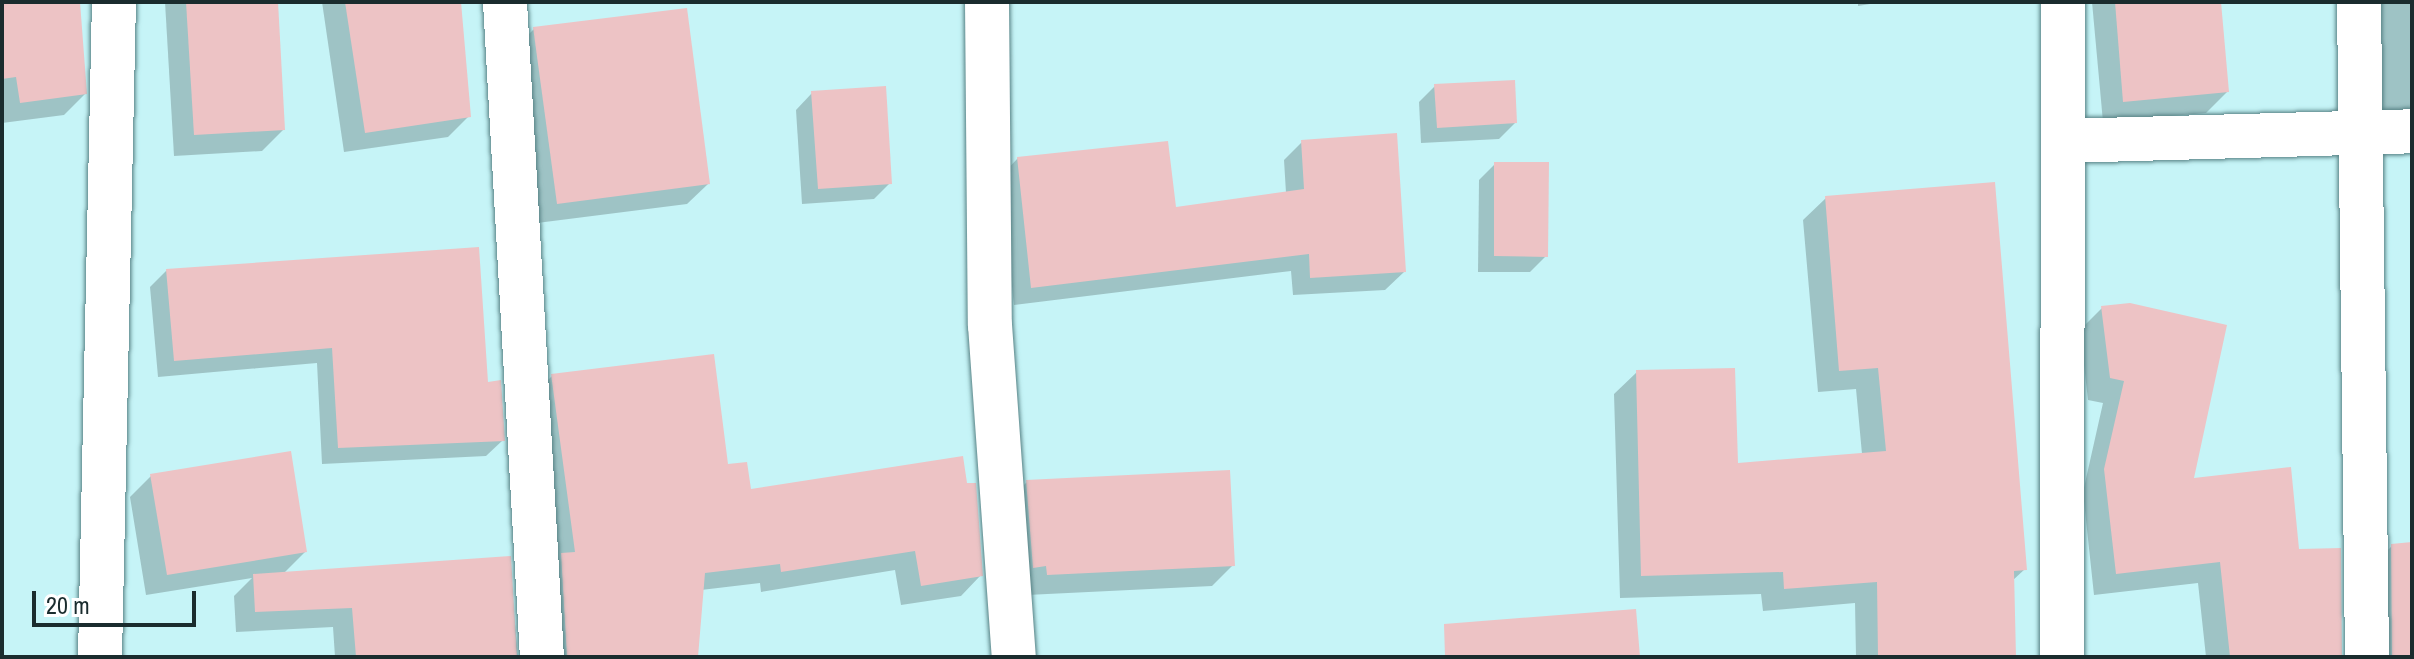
<!DOCTYPE html>
<style>
body{margin:0}
#map{position:relative;width:2414px;height:659px;overflow:hidden;background:#c6f4f7;font-family:"Archivo Narrow",sans-serif}
div>[style]{position:absolute}
.shadow>*{inset:0;background:#0003}
.building>*{inset:0;background:#edc3c5}
.roads{filter:drop-shadow(0 0 2px #578285) drop-shadow(0 0 2px #578285)}
.minor>*{height:44px;margin:-22px;padding:0 22px;transform-origin:22px;border-radius:22px;background:#fff}
span{translate:-50% -50%;white-space:nowrap;text-align:center;line-height:1.15;-webkit-text-stroke:7px #fff;paint-order:stroke}
.frame{position:absolute;inset:0;border:4px solid #1a2c2e;pointer-events:none}
.scale{position:absolute;left:32px;top:591px;width:164px;height:36px;box-sizing:border-box;border:4px solid #1a2c2e;border-top:0;padding-left:10px;font-size:24px;line-height:28px;white-space:nowrap;color:#1a2c2e;-webkit-text-stroke:6px #fff;paint-order:stroke}
</style>
<div id="map">
<div class="shadow">
<i style="clip-path:polygon(2px 2px,78px 2px,85px 94px,64px 115px,2px 123px)"></i>
<i style="clip-path:polygon(165px 2px,276px 2px,283px 130px,262px 151px,174px 156px)"></i>
<i style="clip-path:polygon(322px 2px,455px 2px,469px 116px,448px 137px,344px 152px)"></i>
<i style="clip-path:polygon(1858px 2px,1882px 2px,1858px 6px)"></i>
<i style="clip-path:polygon(2092px 2px,2219px 2px,2227px 92px,2206px 113px,2103px 122px)"></i>
<i style="clip-path:polygon(2366px 2px,2412px 2px,2412px 122px,2369px 126px)"></i>
<i style="clip-path:polygon(534px 29px,708px 184px,687px 204px,537px 223px,513px 50px)"></i>
<i style="clip-path:polygon(1435px 86px,1515px 123px,1499px 139px,1421px 143px,1419px 102px)"></i>
<i style="clip-path:polygon(812px 93px,890px 183px,874px 199px,802px 204px,796px 110px)"></i>
<i style="clip-path:polygon(1302px 142px,1404px 272px,1385px 290px,1293px 295px,1291px 271px,1014px 305px,1000px 177px,1018px 158px,1174px 209px,1286px 193px,1284px 160px)"></i>
<i style="clip-path:polygon(1495px 164px,1546px 256px,1530px 272px,1478px 272px,1479px 180px)"></i>
<i style="clip-path:polygon(1826px 198px,2025px 569px,2012px 581px,2014px 657px,1856px 657px,1855px 603px,1763px 611px,1761px 594px,1620px 598px,1614px 394px,1637px 372px,1736px 465px,1862px 454px,1856px 389px,1818px 392px,1803px 220px)"></i>
<i style="clip-path:polygon(167px 270px,486px 384px,503px 440px,486px 456px,322px 464px,317px 363px,158px 377px,150px 287px)"></i>
<i style="clip-path:polygon(2102px 308px,2191px 480px,2297px 551px,2340px 657px,2206px 657px,2198px 583px,2094px 595px,2083px 492px,2103px 403px,2088px 400px,2080px 330px)"></i>
<i style="clip-path:polygon(552px 376px,726px 466px,749px 491px,961px 458px,981px 575px,961px 596px,901px 605px,895px 570px,761px 592px,760px 583px,701px 590px,697px 657px,546px 657px,532px 396px)"></i>
<i style="clip-path:polygon(151px 476px,305px 552px,283px 574px,509px 558px,518px 657px,335px 657px,333px 627px,236px 632px,234px 596px,252px 578px,146px 595px,130px 497px)"></i>
<i style="clip-path:polygon(1027px 482px,1233px 565px,1212px 586px,1027px 595px,1006px 503px)"></i>
<i style="clip-path:polygon(2412px 544px,2412px 657px,2368px 657px,2369px 568px,2392px 546px)"></i>
</div>
<div class="building">
<i style="clip-path:polygon(2px 2px,80px 2px,87px 94px,20px 103px,16px 77px,2px 79px)"></i>
<i style="clip-path:polygon(186px 2px,278px 2px,285px 130px,194px 135px)"></i>
<i style="clip-path:polygon(345px 2px,461px 2px,471px 117px,365px 133px)"></i>
<i style="clip-path:polygon(2115px 2px,2221px 2px,2229px 92px,2123px 102px)"></i>
<i style="clip-path:polygon(687px 8px,710px 184px,557px 204px,533px 27px)"></i>
<i style="clip-path:polygon(1515px 80px,1517px 123px,1437px 128px,1434px 84px)"></i>
<i style="clip-path:polygon(886px 86px,892px 184px,818px 189px,811px 91px)"></i>
<i style="clip-path:polygon(1397px 133px,1406px 272px,1310px 278px,1309px 254px,1031px 288px,1017px 157px,1168px 141px,1176px 207px,1304px 189px,1301px 140px)"></i>
<i style="clip-path:polygon(1494px 162px,1549px 162px,1548px 257px,1494px 256px)"></i>
<i style="clip-path:polygon(1995px 182px,2027px 570px,2014px 571px,2016px 657px,1878px 657px,1877px 582px,1784px 589px,1783px 572px,1641px 576px,1636px 370px,1735px 368px,1738px 463px,1886px 451px,1878px 368px,1839px 371px,1825px 196px)"></i>
<i style="clip-path:polygon(479px 247px,488px 382px,501px 380px,505px 441px,338px 448px,332px 348px,174px 361px,166px 269px)"></i>
<i style="clip-path:polygon(2130px 303px,2227px 325px,2194px 478px,2291px 467px,2299px 549px,2341px 548px,2342px 657px,2230px 657px,2220px 562px,2116px 574px,2104px 469px,2124px 381px,2110px 378px,2101px 306px)"></i>
<i style="clip-path:polygon(714px 354px,728px 464px,747px 462px,751px 489px,963px 456px,967px 483px,976px 483px,983px 576px,921px 586px,915px 551px,781px 572px,780px 564px,705px 573px,698px 657px,567px 657px,561px 553px,575px 552px,551px 374px)"></i>
<i style="clip-path:polygon(291px 451px,307px 552px,167px 575px,150px 474px)"></i>
<i style="clip-path:polygon(1230px 470px,1235px 566px,1047px 575px,1046px 566px,1033px 568px,1026px 480px)"></i>
<i style="clip-path:polygon(2412px 542px,2412px 657px,2392px 657px,2391px 544px)"></i>
<i style="clip-path:polygon(511px 556px,517px 657px,356px 657px,352px 608px,255px 612px,253px 574px)"></i>
<i style="clip-path:polygon(1636px 609px,1640px 657px,1445px 657px,1444px 624px)"></i>
</div>
<div class="roads">
<div class="minor">
<i style="left:505px;top:2px;width:656px;rotate:86.77deg"></i>
<i style="left:987px;top:2px;width:323px;rotate:89.5deg"></i>
<i style="left:990px;top:325px;width:333px;rotate:85.9deg"></i>
<i style="left:2359px;top:2px;width:655px;rotate:89.3deg"></i>
<i style="left:2064px;top:141px;width:348px;rotate:-1.6deg"></i>
<i style="left:100px;top:657px;width:655px;rotate:-88.78deg"></i>
<i style="left:2062px;top:657px;width:655px;rotate:-89.91deg"></i>
</div>
</div>
<div class="frame"></div>
<div class="scale">20 m</div>
</div>
